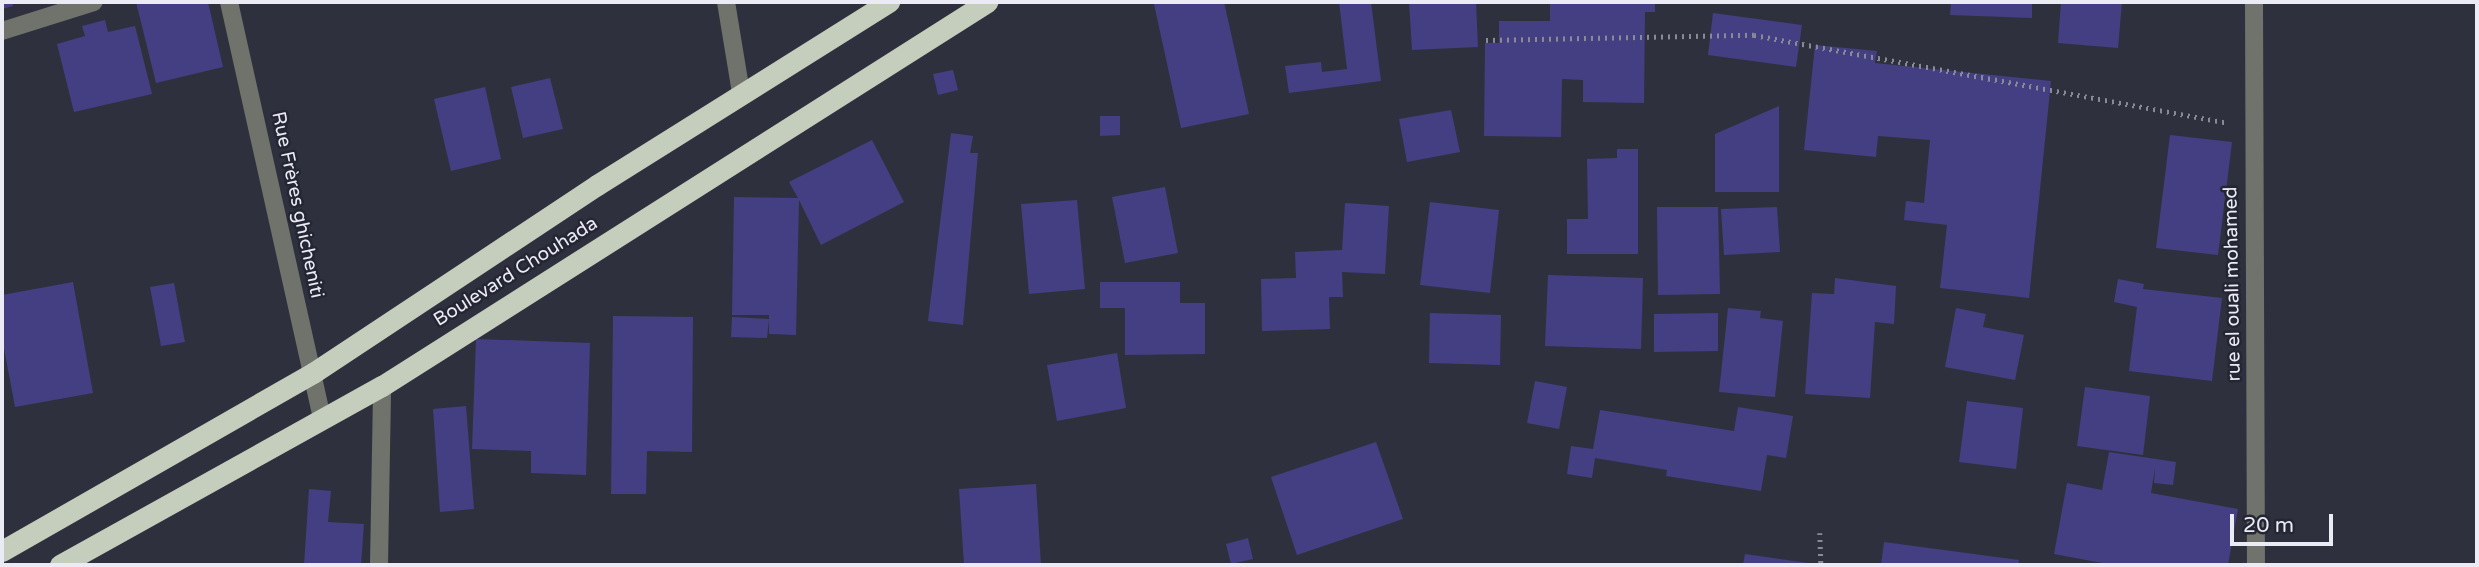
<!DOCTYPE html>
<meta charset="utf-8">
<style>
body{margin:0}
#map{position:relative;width:2479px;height:567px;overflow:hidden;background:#2f303d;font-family:"Varela Round",sans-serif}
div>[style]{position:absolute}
.building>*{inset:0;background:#433f82}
.path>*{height:4.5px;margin-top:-2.25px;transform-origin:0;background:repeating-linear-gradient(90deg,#898a95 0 2px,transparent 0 7px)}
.minor>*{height:18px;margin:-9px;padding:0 9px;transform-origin:9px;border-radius:9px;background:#6f736c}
.highway>*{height:21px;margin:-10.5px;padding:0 10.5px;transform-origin:10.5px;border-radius:10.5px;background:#c5cebd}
span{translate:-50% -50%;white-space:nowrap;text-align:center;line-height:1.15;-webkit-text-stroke:5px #252633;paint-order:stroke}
.street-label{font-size:19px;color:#eaebf4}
.frame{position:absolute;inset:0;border:4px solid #eaebf4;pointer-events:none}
.scale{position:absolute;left:2230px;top:514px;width:103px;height:32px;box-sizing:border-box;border:4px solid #eaebf4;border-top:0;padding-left:9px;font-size:21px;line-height:24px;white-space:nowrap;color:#eaebf4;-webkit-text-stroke:5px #252633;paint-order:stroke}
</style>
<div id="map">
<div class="building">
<i style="clip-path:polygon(2px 2px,12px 2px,13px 6px,2px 9px)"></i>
<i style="clip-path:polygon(136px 2px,208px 2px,223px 67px,156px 83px)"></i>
<i style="clip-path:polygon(1165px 2px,1224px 2px,1249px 114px,1181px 128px,1154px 4px)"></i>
<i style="clip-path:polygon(1339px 2px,1371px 2px,1381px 81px,1289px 93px,1285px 66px,1321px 62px,1322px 72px,1347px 69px)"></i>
<i style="clip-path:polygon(1409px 2px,1476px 2px,1478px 47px,1412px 50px)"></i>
<i style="clip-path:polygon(1550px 2px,1655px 2px,1655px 12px,1645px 12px,1644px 103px,1583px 102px,1583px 80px,1562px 79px,1561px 137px,1484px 136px,1485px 43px,1499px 43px,1499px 21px,1550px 21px)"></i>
<i style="clip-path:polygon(1951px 2px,2032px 2px,2032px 18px,1950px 15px)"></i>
<i style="clip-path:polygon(2061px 2px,2122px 2px,2118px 48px,2058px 43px)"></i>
<i style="clip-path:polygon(1713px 13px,1802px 25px,1796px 67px,1708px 55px)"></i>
<i style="clip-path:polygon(105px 20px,108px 32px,135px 26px,152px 94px,74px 112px,57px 44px,85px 36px,82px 26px)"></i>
<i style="clip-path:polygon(1815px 45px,1877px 51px,1875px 63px,2051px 81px,2029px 298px,1940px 288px,1947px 225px,1904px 220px,1906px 201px,1924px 203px,1930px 140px,1878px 136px,1876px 157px,1804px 150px)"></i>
<i style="clip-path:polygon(953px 70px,958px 90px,938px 95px,933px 74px)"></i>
<i style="clip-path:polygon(550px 78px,563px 129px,523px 138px,511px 87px)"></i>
<i style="clip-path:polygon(485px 87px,501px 159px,451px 171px,434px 99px)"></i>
<i style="clip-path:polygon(1779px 106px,1779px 192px,1715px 192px,1715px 134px)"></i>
<i style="clip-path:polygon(1451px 110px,1460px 152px,1407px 162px,1399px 119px)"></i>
<i style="clip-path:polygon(1100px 116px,1120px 116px,1120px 135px,1100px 136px)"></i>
<i style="clip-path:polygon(951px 133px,973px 136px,970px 153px,978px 153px,963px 325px,928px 321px)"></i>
<i style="clip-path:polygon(2170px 135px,2232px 142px,2218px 255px,2156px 248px)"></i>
<i style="clip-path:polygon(872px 140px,904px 202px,821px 245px,799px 200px,796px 335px,769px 334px,769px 315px,732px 315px,734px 197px,798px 198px,789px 182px)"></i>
<i style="clip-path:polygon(1617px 149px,1638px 149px,1638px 254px,1567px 254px,1567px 219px,1588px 219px,1587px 159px,1617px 158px)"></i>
<i style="clip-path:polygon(1165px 187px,1178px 253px,1125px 263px,1112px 197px)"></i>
<i style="clip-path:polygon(1077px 200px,1085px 289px,1029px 294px,1021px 204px)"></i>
<i style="clip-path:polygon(1430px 202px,1499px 210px,1490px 293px,1420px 285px)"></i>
<i style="clip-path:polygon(1345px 203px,1389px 206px,1385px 274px,1342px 272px,1343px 297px,1329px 297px,1330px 329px,1262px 331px,1261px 279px,1296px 278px,1295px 252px,1342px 250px)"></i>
<i style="clip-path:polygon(1657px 207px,1718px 207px,1720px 294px,1658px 295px)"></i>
<i style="clip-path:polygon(1777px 207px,1780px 252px,1724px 255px,1721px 209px)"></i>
<i style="clip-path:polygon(1548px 275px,1643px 278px,1641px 349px,1545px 346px)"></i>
<i style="clip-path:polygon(1835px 278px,1896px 286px,1894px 324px,1875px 322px,1870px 398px,1805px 394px,1812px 293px,1834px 294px)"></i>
<i style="clip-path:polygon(2118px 279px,2144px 284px,2143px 289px,2222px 298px,2212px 381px,2129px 371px,2137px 307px,2114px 302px)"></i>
<i style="clip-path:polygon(73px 282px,93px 393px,15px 407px,2px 338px,2px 295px)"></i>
<i style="clip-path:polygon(1100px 282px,1180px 282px,1180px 303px,1205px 303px,1205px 354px,1125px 355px,1125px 308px,1100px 308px)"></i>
<i style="clip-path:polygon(174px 283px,185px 342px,161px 346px,150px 287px)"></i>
<i style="clip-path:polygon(1728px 308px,1761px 311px,1760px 318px,1783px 321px,1775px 397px,1719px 392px)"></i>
<i style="clip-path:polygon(1956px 308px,1986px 314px,1983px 327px,2024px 335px,2015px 380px,1945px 367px)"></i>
<i style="clip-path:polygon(1430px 313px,1501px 315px,1500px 365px,1429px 363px)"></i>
<i style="clip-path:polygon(1718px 313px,1718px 351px,1654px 352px,1654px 314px)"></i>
<i style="clip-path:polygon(613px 316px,693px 317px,692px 452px,647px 451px,646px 494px,611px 494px)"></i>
<i style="clip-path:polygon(732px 317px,769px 319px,767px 338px,731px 337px)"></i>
<i style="clip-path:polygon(476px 339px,590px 343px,586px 475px,531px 473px,531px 451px,472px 449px)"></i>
<i style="clip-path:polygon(1117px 353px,1126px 408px,1057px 421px,1047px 365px)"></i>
<i style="clip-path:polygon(1535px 381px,1567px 387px,1559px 429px,1527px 423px)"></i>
<i style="clip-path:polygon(2085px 387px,2150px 396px,2143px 455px,2077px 446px)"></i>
<i style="clip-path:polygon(1967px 401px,2023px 408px,2016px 469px,1959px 462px)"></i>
<i style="clip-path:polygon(466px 406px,474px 509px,440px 512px,433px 409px)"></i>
<i style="clip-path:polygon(1738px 407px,1793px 416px,1786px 458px,1767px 455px,1761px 491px,1666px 476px,1667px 470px,1595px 458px,1592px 478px,1567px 474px,1571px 446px,1593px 449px,1600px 410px,1734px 431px)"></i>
<i style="clip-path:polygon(1376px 442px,1403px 519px,1297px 555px,1271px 477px)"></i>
<i style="clip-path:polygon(2109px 452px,2176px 462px,2173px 485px,2154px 483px,2155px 468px,2151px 493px,2238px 509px,2228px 565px,2113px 565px,2054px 554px,2067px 483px,2102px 490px)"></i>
<i style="clip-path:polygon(1036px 484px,1041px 565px,964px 565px,959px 489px)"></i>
<i style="clip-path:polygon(309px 489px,331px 491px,328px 522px,364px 524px,361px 565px,304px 565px)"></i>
<i style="clip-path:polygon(1248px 538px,1253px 559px,1231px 564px,1226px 544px)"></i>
<i style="clip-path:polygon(1884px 542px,2019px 560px,2018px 565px,1881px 565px)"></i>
<i style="clip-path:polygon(1745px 554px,1815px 564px,1815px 565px,1743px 565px)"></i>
</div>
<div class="path">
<i style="left:1486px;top:40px;width:268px;rotate:-1.1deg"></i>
<i style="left:1754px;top:35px;width:482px;rotate:10.5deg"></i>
<i style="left:1820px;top:533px;width:32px;rotate:88deg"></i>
</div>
<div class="minor">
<i style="left:229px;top:2px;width:425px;rotate:77.4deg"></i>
<i style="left:726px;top:2px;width:92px;rotate:80.6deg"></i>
<i style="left:2254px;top:2px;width:563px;rotate:89.8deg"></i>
<i style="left:2px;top:31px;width:96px;rotate:-17.5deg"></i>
<i style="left:379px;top:565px;width:179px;rotate:-89deg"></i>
</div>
<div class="highway">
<i style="left:2px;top:551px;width:358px;rotate:-29.8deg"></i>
<i style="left:313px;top:373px;width:341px;rotate:-33.5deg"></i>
<i style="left:597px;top:185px;width:345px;rotate:-32.1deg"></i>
<i style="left:60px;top:565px;width:368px;rotate:-29.1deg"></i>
<i style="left:382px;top:386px;width:717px;rotate:-32.4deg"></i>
</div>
<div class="street-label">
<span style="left:297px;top:205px;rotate:78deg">Rue Frères ghicheniti</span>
<span style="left:516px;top:272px;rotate:-32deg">Boulevard Chouhada</span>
<span style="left:2233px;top:284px;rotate:-91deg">rue el ouali mohamed</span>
</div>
<div class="frame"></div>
<div class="scale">20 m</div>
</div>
